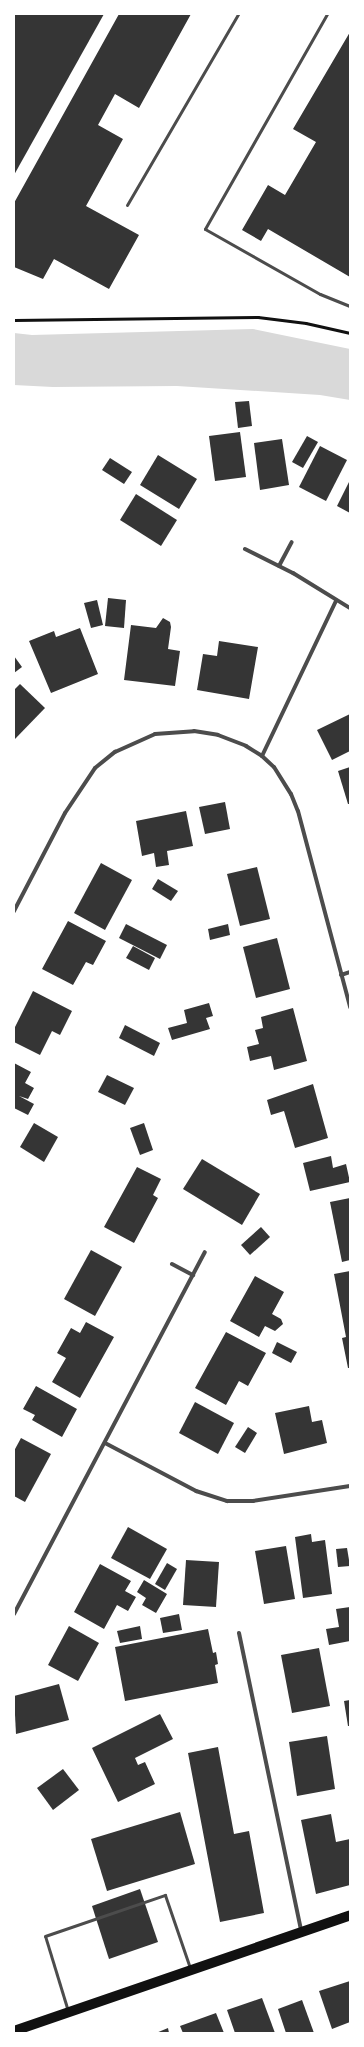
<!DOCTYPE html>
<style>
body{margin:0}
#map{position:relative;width:364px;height:2047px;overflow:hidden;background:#fff;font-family:"Archivo Narrow",sans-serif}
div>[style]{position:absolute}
.water>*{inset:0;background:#d9d9d9}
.building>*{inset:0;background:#353535}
.path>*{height:2.5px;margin:-1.25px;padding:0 1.25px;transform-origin:1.25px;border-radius:1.25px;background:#111}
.service>*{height:3px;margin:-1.5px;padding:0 1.5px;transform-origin:1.5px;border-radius:1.5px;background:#4c4c4c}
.minor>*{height:4px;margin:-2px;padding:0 2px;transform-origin:2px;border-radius:2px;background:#4c4c4c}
.primary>*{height:10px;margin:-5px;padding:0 5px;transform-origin:5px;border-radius:5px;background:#111}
span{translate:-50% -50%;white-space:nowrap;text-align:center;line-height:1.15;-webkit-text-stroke:3px #fff;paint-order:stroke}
.frame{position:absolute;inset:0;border:15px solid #fff;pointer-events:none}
</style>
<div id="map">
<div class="water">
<i style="clip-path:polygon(253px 329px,350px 349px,350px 400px,320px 395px,177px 386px,53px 387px,14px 385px,14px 333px,32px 335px)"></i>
</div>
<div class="building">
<i style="clip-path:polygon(14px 14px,104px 14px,14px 175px)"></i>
<i style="clip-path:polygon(119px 14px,191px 14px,139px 108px,115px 94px,98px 125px,123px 139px,86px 206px,139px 235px,109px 289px,54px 259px,43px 279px,14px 267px,14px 203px)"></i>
<i style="clip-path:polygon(350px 32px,350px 277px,268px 229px,261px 241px,242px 230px,268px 185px,285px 195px,316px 142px,293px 129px)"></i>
<i style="clip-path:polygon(249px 401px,252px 426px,238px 428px,235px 402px)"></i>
<i style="clip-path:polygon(240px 432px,246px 477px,215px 481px,209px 436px)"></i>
<i style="clip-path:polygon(307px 436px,318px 442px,303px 468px,292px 462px)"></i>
<i style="clip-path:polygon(282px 439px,289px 485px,260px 490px,254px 443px)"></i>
<i style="clip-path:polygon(320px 446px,347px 460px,326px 501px,299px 487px)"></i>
<i style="clip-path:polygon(158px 455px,197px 479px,179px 509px,140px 485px)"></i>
<i style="clip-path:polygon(110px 458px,132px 472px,124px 484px,102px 470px)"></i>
<i style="clip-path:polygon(350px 480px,350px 513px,337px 506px)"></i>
<i style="clip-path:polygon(136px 494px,177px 520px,161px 546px,120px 520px)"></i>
<i style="clip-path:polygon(108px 598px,126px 600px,124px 628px,105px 626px)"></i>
<i style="clip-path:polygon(97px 600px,103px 625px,91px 628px,84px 603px)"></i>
<i style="clip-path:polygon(163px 618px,170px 622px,171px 627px,168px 649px,180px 651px,175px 686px,124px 680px,131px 625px,156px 628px)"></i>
<i style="clip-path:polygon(80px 628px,98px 674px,51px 693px,29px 641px,54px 631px,56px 637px)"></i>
<i style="clip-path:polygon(219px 641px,258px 647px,249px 699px,197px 690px,203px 654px,217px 656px)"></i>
<i style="clip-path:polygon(14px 656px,22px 667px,14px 673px)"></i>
<i style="clip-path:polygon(20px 684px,45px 708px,14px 740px,14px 690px)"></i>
<i style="clip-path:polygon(350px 714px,350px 751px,332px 760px,317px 730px)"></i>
<i style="clip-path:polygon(350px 767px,350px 804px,348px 804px,338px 771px)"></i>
<i style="clip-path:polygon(225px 802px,230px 829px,205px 834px,199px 807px)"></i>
<i style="clip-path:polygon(186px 811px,193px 846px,167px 851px,169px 865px,156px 867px,154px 853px,142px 856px,136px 821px)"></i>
<i style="clip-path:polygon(101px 863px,132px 880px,105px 930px,74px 913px)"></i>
<i style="clip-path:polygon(257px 867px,270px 919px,240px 926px,227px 874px)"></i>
<i style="clip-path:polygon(158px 879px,178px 891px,171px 901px,152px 889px)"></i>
<i style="clip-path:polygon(68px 921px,106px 941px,93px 965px,86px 962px,73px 985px,42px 969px)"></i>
<i style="clip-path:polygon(126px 924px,167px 945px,160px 959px,119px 938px)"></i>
<i style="clip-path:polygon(228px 924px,230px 935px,210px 940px,208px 929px)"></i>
<i style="clip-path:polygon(277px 938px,290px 989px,256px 998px,243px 947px)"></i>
<i style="clip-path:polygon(133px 946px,155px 958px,149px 970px,126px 958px)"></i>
<i style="clip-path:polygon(33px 991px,72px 1011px,60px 1035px,52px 1031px,40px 1055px,14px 1042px,14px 1029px)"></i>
<i style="clip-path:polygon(209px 1003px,213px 1016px,206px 1018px,210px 1029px,172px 1040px,168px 1028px,187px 1023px,184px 1010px)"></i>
<i style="clip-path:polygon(293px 1008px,307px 1061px,274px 1070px,271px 1056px,250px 1061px,247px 1047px,259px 1044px,255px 1030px,263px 1028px,261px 1017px)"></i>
<i style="clip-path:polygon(125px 1025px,160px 1043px,154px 1056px,119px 1038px)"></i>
<i style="clip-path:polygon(14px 1063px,31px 1072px,25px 1083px,34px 1088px,28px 1099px,19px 1096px,34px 1104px,28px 1115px,14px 1108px)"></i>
<i style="clip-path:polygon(107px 1075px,134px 1088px,125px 1105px,98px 1092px)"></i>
<i style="clip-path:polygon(313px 1084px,328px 1138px,295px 1148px,284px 1111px,271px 1115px,267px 1100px)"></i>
<i style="clip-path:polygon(34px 1123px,58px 1137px,44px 1162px,20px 1147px)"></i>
<i style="clip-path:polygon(144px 1123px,153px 1150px,140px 1155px,130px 1128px)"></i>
<i style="clip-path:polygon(331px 1156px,333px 1168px,346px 1164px,350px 1182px,310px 1191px,303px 1163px)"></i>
<i style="clip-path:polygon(202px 1159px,260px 1194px,242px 1225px,183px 1189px)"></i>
<i style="clip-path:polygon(137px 1167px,161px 1179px,153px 1195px,158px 1198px,134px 1243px,104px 1227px)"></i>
<i style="clip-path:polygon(350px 1198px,350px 1260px,342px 1262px,330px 1202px)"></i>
<i style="clip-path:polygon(261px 1227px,270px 1237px,250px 1255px,241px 1245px)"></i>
<i style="clip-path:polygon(91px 1250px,122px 1267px,95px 1316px,64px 1299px)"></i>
<i style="clip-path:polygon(350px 1271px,350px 1368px,348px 1368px,342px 1338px,346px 1337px,334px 1274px)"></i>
<i style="clip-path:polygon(255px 1276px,284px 1292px,272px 1314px,281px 1319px,283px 1324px,275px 1331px,265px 1326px,259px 1337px,230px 1321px)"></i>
<i style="clip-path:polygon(86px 1322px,114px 1337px,80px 1398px,52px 1382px,66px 1358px,57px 1353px,71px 1328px,80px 1333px)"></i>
<i style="clip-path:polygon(226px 1332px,266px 1353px,248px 1386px,239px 1381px,226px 1405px,195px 1388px)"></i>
<i style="clip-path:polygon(277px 1342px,297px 1352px,291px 1363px,272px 1353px)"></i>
<i style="clip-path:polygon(36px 1386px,77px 1409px,62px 1437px,32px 1420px,35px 1415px,23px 1409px)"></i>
<i style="clip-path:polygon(195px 1402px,234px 1423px,218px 1454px,179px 1433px)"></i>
<i style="clip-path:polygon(309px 1406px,312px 1422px,322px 1420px,327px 1443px,284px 1454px,275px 1413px)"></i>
<i style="clip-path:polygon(248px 1427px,257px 1433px,245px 1453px,235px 1447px)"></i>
<i style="clip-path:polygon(21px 1438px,51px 1454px,25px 1502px,14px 1496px,14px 1451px)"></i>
<i style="clip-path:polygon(128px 1527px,167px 1549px,150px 1579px,111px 1558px)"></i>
<i style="clip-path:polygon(311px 1534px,312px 1542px,325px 1540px,332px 1594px,303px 1598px,295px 1537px)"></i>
<i style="clip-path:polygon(286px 1546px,295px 1599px,264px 1604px,255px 1551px)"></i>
<i style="clip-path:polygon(347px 1548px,350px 1566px,338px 1567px,336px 1549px)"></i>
<i style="clip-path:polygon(186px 1560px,219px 1562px,216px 1607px,183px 1605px)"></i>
<i style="clip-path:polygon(167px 1563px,177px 1569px,165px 1590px,155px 1584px)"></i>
<i style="clip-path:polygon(100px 1564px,131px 1581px,125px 1591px,136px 1597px,128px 1611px,117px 1605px,104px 1629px,74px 1612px)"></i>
<i style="clip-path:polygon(144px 1580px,167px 1594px,156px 1613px,142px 1605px,146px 1598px,137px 1592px)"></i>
<i style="clip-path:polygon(350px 1607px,350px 1641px,329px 1645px,326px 1629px,339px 1627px,336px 1609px)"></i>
<i style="clip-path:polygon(179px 1614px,182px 1630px,163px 1633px,160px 1618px)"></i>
<i style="clip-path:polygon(69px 1626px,99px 1643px,78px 1681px,48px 1665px)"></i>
<i style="clip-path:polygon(140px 1626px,142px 1639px,120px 1643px,117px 1631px)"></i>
<i style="clip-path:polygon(208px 1629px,213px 1653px,216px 1652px,218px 1664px,215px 1665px,218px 1683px,125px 1701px,115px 1647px)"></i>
<i style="clip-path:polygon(319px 1648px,330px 1706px,292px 1713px,281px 1655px)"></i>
<i style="clip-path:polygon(59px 1684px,69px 1720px,16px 1734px,14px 1696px)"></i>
<i style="clip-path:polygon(350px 1700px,350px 1726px,348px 1726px,344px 1701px)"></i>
<i style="clip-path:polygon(160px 1714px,173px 1739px,135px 1758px,138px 1765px,145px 1762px,155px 1784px,118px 1802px,92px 1748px)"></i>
<i style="clip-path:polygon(327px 1736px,335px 1789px,297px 1796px,289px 1742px)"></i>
<i style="clip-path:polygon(218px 1747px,234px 1834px,249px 1831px,264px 1913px,220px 1922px,188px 1753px)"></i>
<i style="clip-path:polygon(63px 1769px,79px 1790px,53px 1810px,37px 1788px)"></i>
<i style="clip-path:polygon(180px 1812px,195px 1864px,107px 1891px,91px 1839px)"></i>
<i style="clip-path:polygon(331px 1814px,336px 1842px,350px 1839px,350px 1885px,316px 1894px,301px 1820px)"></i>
<i style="clip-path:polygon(140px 1889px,158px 1942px,109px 1959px,92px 1906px)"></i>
<i style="clip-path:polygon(350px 1981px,350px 2022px,332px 2029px,319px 1991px)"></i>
<i style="clip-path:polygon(262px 1998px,275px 2033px,235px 2033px,227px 2010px)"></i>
<i style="clip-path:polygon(302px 2000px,314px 2033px,286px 2033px,278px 2009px)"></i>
<i style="clip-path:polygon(216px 2013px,224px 2033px,183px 2033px,180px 2026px)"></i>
<i style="clip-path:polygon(168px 2028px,169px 2033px,156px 2033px)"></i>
</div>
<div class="path">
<i style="left:14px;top:320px;width:244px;rotate:-0.7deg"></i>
<i style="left:258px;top:317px;width:48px;rotate:7.1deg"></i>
<i style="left:306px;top:323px;width:45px;rotate:12.8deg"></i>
</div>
<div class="service">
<i style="left:327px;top:14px;width:247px;rotate:119.6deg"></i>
<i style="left:205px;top:229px;width:132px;rotate:29.5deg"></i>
<i style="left:320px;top:294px;width:32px;rotate:22deg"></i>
<i style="left:127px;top:205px;width:221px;rotate:-59.8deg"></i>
<i style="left:68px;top:2011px;width:78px;rotate:-107deg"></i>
<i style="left:45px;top:1936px;width:127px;rotate:-18.9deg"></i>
<i style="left:165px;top:1895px;width:77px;rotate:71.1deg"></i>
</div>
<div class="minor">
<i style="left:245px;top:549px;width:54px;rotate:26.6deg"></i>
<i style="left:293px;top:573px;width:67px;rotate:31.6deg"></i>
<i style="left:279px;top:566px;width:27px;rotate:-62deg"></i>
<i style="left:262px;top:756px;width:172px;rotate:-64.5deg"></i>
<i style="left:14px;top:911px;width:110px;rotate:-62.5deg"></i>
<i style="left:65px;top:813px;width:54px;rotate:-56.3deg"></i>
<i style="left:95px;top:768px;width:26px;rotate:-39deg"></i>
<i style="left:115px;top:752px;width:44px;rotate:-24.2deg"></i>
<i style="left:155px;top:734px;width:39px;rotate:-4deg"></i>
<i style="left:194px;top:731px;width:24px;rotate:9deg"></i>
<i style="left:218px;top:735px;width:30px;rotate:21deg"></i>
<i style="left:246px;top:746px;width:19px;rotate:32deg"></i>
<i style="left:262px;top:756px;width:16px;rotate:43deg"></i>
<i style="left:274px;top:767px;width:32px;rotate:58deg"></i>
<i style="left:291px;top:794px;width:18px;rotate:68deg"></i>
<i style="left:298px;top:811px;width:203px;rotate:75.1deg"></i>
<i style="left:341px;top:975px;width:9px;rotate:-18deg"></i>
<i style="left:172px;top:1264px;width:24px;rotate:28deg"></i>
<i style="left:105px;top:1443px;width:103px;rotate:27.8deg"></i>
<i style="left:196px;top:1491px;width:33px;rotate:18deg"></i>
<i style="left:227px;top:1501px;width:26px"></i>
<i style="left:253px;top:1501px;width:98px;rotate:-8.8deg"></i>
<i style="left:14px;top:1614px;width:409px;rotate:-62.2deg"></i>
<i style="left:239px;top:1633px;width:304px;rotate:78.2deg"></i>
</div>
<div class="primary">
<i style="left:14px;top:2031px;width:355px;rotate:-19deg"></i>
</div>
<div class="frame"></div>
</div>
